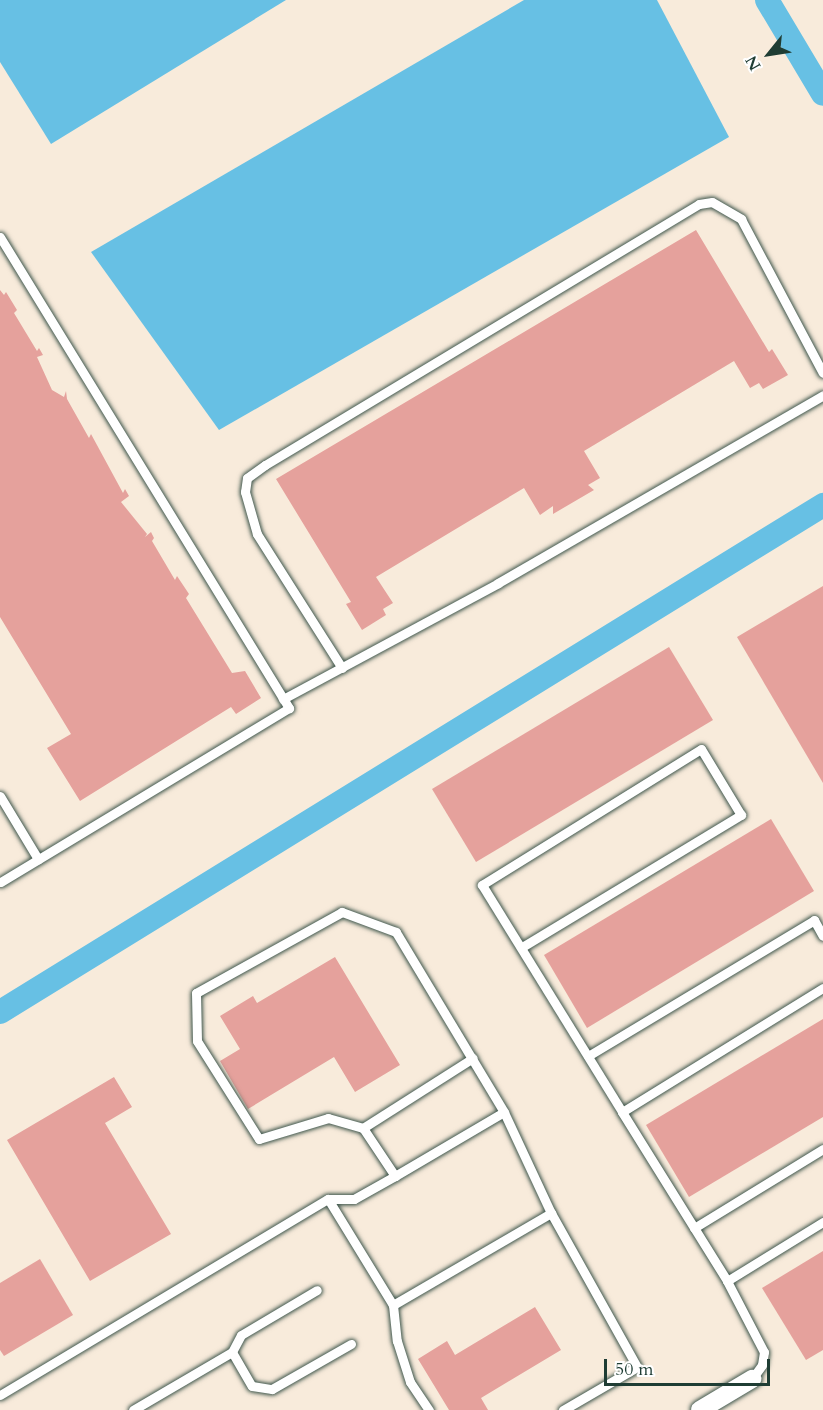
<!DOCTYPE html>
<style>
body{margin:0}
#map{position:relative;width:823px;height:1410px;overflow:hidden;background:#f8ebdb;font-family:Cardo,serif}
div>[style]{position:absolute}
.water>*{inset:0;background:#67c0e4}
.canal>*{height:24px;margin:-12px;padding:0 12px;transform-origin:12px;border-radius:12px;background:#67c0e4}
.building>*{inset:0;background:#e5a19c}
.roads{filter:drop-shadow(0 0 2px #40574d) drop-shadow(0 0 2px #40574d)}
.service>*{height:9px;margin:-4.5px;padding:0 4.5px;transform-origin:4.5px;border-radius:4.5px;background:#fff}
.minor>*{height:18px;margin:-9px;padding:0 9px;transform-origin:9px;border-radius:9px;background:#fff}
span{translate:-50% -50%;white-space:nowrap;text-align:center;line-height:1.15;-webkit-text-stroke:5px #fff;paint-order:stroke}
.north{position:absolute;left:739px;top:24px;width:60px;height:60px;-webkit-text-stroke:4px #fff;paint-order:stroke;rotate:240deg;font-size:16px;font-weight:700;line-height:24px;text-align:center;color:#1f3d34}
.north::after{content:'';display:block;margin:auto;width:21px;height:27px;background:#1f3d34;clip-path:polygon(50% 0,100% 100%,50% 72%,0 100%)}
.scale{position:absolute;left:604px;top:1359px;width:166px;height:27px;box-sizing:border-box;border:3px solid #1f3d34;border-top:0;padding-left:8px;font-size:18px;line-height:21px;white-space:nowrap;color:#1f3d34;-webkit-text-stroke:4px #fff;paint-order:stroke}
</style>
<div id="map">
<div class="water">
<i style="clip-path:polygon(0 0,286px 0,51px 144px,0 62px)"></i>
<i style="clip-path:polygon(524px 0,657px 0,729px 137px,219px 430px,91px 252px)"></i>
</div>
<div class="canal">
<i style="left:767px;top:0;width:109px;rotate:59.2deg"></i>
<i style="left:0;top:1012px;width:967px;rotate:-31.63deg"></i>
</div>
<div class="building">
<i style="clip-path:polygon(696px 230px,769px 352px,772px 349px,788px 375px,763px 389px,759px 383px,750px 388px,734px 361px,584px 451px,600px 478px,588px 485px,594px 490px,553px 514px,553px 506px,540px 515px,524px 488px,376px 577px,393px 603px,383px 609px,386px 615px,362px 630px,346px 604px,351px 602px,276px 479px)"></i>
<i style="clip-path:polygon(0 290px,4px 295px,6px 292px,17px 310px,14px 313px,37px 351px,39px 348px,43px 355px,37px 357px,52px 390px,64px 397px,66px 391px,67px 399px,89px 438px,91px 434px,123px 493px,125px 489px,129px 496px,121px 502px,147px 534px,145px 537px,151px 532px,154px 538px,152px 541px,175px 580px,177px 576px,189px 594px,186px 598px,232px 673px,245px 671px,261px 698px,236px 714px,231px 707px,80px 801px,47px 748px,71px 734px,0 617px)"></i>
<i style="clip-path:polygon(823px 586px,823px 783px,737px 637px)"></i>
<i style="clip-path:polygon(669px 647px,713px 720px,476px 862px,432px 789px)"></i>
<i style="clip-path:polygon(771px 819px,814px 891px,587px 1028px,544px 955px)"></i>
<i style="clip-path:polygon(335px 957px,400px 1065px,355px 1092px,334px 1057px,248px 1109px,220px 1061px,240px 1049px,220px 1016px,253px 996px,257px 1003px)"></i>
<i style="clip-path:polygon(823px 1019px,823px 1117px,689px 1197px,646px 1125px)"></i>
<i style="clip-path:polygon(114px 1077px,132px 1107px,105px 1123px,171px 1234px,90px 1281px,7px 1140px)"></i>
<i style="clip-path:polygon(823px 1251px,823px 1350px,806px 1360px,762px 1288px)"></i>
<i style="clip-path:polygon(40px 1259px,73px 1315px,4px 1356px,0 1350px,0 1283px)"></i>
<i style="clip-path:polygon(535px 1307px,561px 1350px,481px 1398px,488px 1410px,449px 1410px,418px 1359px,447px 1341px,455px 1355px)"></i>
</div>
<div class="roads">
<div class="service">
<i style="left:0;top:237px;width:553px;rotate:58.47deg"></i>
<i style="left:289px;top:708px;width:337px;rotate:148.9deg"></i>
<i style="left:342px;top:668px;width:159px;rotate:-122.4deg"></i>
<i style="left:257px;top:534px;width:44px;rotate:-105.9deg"></i>
<i style="left:245px;top:492px;width:14px;rotate:-82deg"></i>
<i style="left:247px;top:478px;width:22px;rotate:-36deg"></i>
<i style="left:265px;top:465px;width:506px;rotate:-31.02deg"></i>
<i style="left:699px;top:204px;width:13px;rotate:-9deg"></i>
<i style="left:712px;top:202px;width:34px;rotate:30deg"></i>
<i style="left:741px;top:219px;width:174px;rotate:62deg"></i>
<i style="left:283px;top:699px;width:244px;rotate:-28.3deg"></i>
<i style="left:498px;top:583px;width:375px;rotate:-30deg"></i>
<i style="left:0;top:796px;width:74px;rotate:58.9deg"></i>
<i style="left:522px;top:947px;width:256px;rotate:-31.1deg"></i>
<i style="left:741px;top:815px;width:77px;rotate:-121.2deg"></i>
<i style="left:701px;top:749px;width:258px;rotate:148.2deg"></i>
<i style="left:482px;top:885px;width:267px;rotate:58.3deg"></i>
<i style="left:622px;top:1112px;width:236px;rotate:-31.7deg"></i>
<i style="left:588px;top:1056px;width:264px;rotate:-31deg"></i>
<i style="left:814px;top:920px;width:18px;rotate:61deg"></i>
<i style="left:622px;top:1112px;width:199px;rotate:58.1deg"></i>
<i style="left:727px;top:1281px;width:113px;rotate:-31.6deg"></i>
<i style="left:363px;top:1128px;width:130px;rotate:-32.5deg"></i>
<i style="left:328px;top:1199px;width:26px"></i>
<i style="left:354px;top:1199px;width:47px;rotate:-29.3deg"></i>
<i style="left:395px;top:1176px;width:126px;rotate:-30.4deg"></i>
<i style="left:504px;top:1112px;width:210px;rotate:-121deg"></i>
<i style="left:396px;top:932px;width:58px;rotate:-159.7deg"></i>
<i style="left:342px;top:912px;width:167px;rotate:151deg"></i>
<i style="left:196px;top:993px;width:48px;rotate:88.8deg"></i>
<i style="left:197px;top:1041px;width:116px;rotate:57.7deg"></i>
<i style="left:259px;top:1139px;width:72px;rotate:-16.9deg"></i>
<i style="left:328px;top:1118px;width:36px;rotate:16deg"></i>
<i style="left:363px;top:1128px;width:58px;rotate:56.3deg"></i>
<i style="left:551px;top:1213px;width:176px;rotate:60.8deg"></i>
<i style="left:637px;top:1367px;width:86px;rotate:149.8deg"></i>
<i style="left:694px;top:1228px;width:151px;rotate:-31.5deg"></i>
<i style="left:727px;top:1281px;width:80px;rotate:62.5deg"></i>
<i style="left:764px;top:1352px;width:13px;rotate:99deg"></i>
<i style="left:762px;top:1365px;width:17px;rotate:126deg"></i>
<i style="left:393px;top:1305px;width:36px;rotate:84deg"></i>
<i style="left:397px;top:1341px;width:43px;rotate:72.4deg"></i>
<i style="left:410px;top:1382px;width:34px;rotate:56deg"></i>
<i style="left:232px;top:1352px;width:39px;rotate:60deg"></i>
<i style="left:252px;top:1386px;width:20px;rotate:9deg"></i>
<i style="left:272px;top:1389px;width:91px;rotate:-29.7deg"></i>
<i style="left:0;top:1395px;width:382px;rotate:-30.9deg"></i>
<i style="left:328px;top:1199px;width:124px;rotate:58.5deg"></i>
<i style="left:393px;top:1305px;width:183px;rotate:-30.2deg"></i>
<i style="left:551px;top:1213px;width:111px;rotate:-115deg"></i>
<i style="left:133px;top:1410px;width:115px;rotate:-30.4deg"></i>
<i style="left:232px;top:1352px;width:19px;rotate:-62deg"></i>
<i style="left:241px;top:1335px;width:88px;rotate:-30.6deg"></i>
</div>
<div class="minor">
<i style="left:700px;top:1410px;width:61px;rotate:-30.8deg"></i>
</div>
</div>
<div class="north">N</div>
<div class="scale">50 m</div>
</div>
